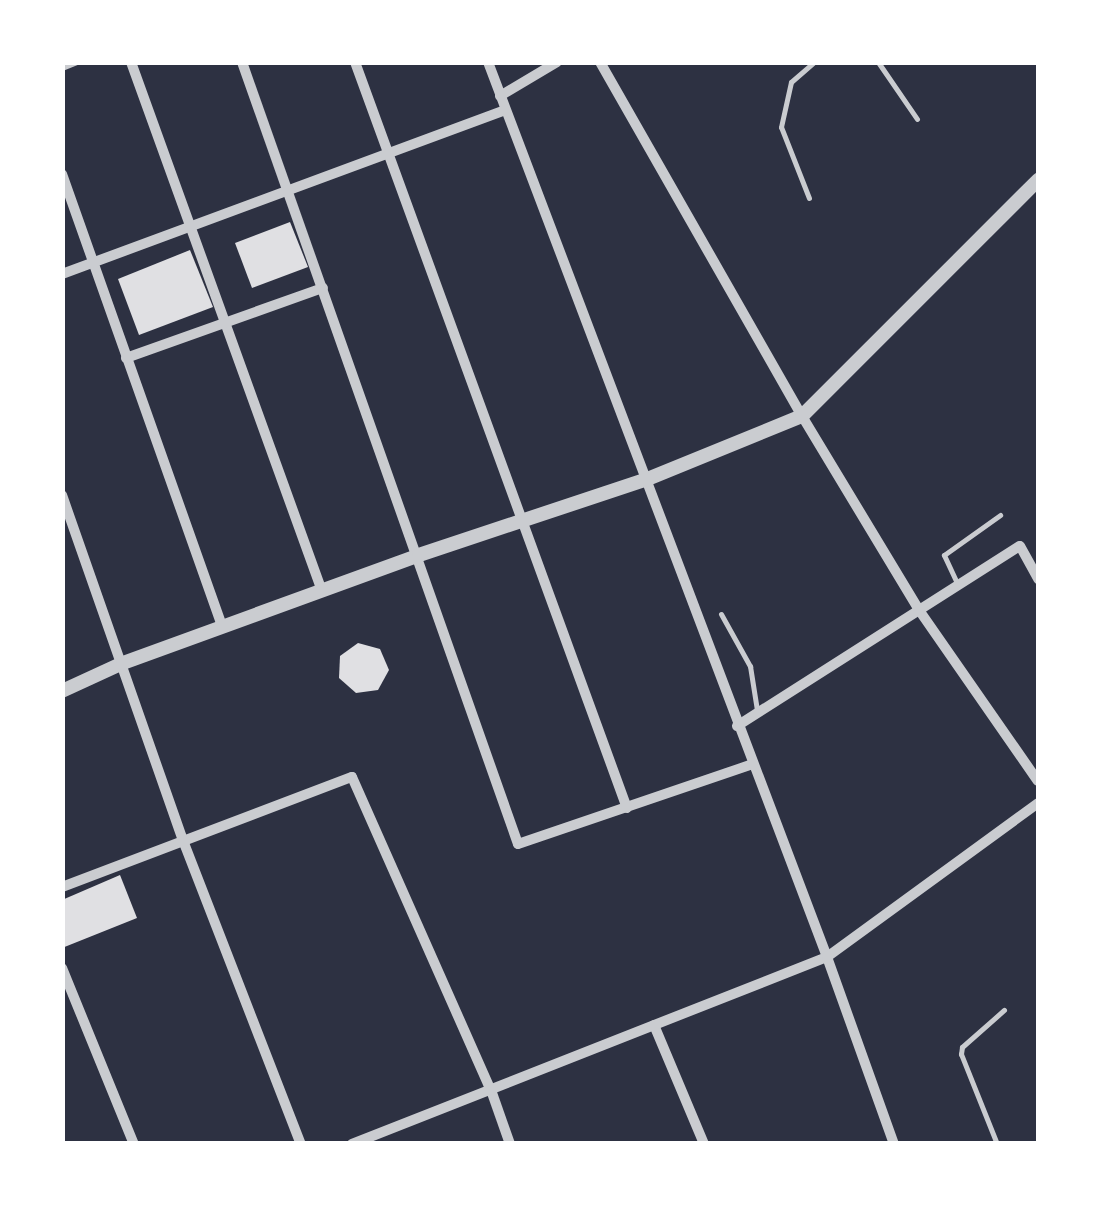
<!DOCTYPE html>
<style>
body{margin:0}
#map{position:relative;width:1101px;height:1206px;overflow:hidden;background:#2d3142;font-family:"Sofia Sans Condensed",sans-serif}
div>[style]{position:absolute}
.building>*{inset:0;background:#e0e0e3}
.service>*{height:5px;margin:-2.5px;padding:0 2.5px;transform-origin:2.5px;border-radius:2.5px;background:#caccd0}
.minor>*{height:10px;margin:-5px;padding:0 5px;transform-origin:5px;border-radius:5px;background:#caccd0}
.tertiary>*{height:14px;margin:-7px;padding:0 7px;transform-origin:7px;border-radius:7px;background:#caccd0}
span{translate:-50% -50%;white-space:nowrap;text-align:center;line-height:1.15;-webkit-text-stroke:8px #fff;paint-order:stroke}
.frame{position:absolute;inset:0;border:65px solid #fff;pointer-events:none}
</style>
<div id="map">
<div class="building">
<i style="clip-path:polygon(290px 222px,308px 267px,252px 288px,235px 243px)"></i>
<i style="clip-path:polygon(190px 250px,213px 307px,139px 335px,118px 279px)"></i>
<i style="clip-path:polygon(358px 643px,380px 649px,389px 670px,378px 690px,356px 693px,339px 678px,340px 656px)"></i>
<i style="clip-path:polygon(120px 875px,137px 918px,62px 948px,62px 900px)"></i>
</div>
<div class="service">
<i style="left:878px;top:62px;width:69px;rotate:55.6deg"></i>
<i style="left:62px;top:68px;width:16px;rotate:-22deg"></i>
<i style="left:809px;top:198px;width:76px;rotate:-111.5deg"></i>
<i style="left:781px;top:127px;width:46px;rotate:-77.5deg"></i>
<i style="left:791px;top:82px;width:30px;rotate:-41deg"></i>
<i style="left:957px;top:583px;width:31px;rotate:-115deg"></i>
<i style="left:944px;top:555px;width:69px;rotate:-35.5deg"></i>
<i style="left:721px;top:614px;width:60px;rotate:60.9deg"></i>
<i style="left:750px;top:666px;width:45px;rotate:81deg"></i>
<i style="left:997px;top:1144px;width:97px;rotate:-111.8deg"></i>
<i style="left:961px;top:1054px;width:7px;rotate:-82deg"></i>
<i style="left:962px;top:1047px;width:56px;rotate:-41.4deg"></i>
</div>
<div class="minor">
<i style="left:131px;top:62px;width:562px;rotate:70.15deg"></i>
<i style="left:242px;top:62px;width:829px;rotate:70.56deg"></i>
<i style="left:518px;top:844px;width:248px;rotate:-18.8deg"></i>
<i style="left:355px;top:62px;width:794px;rotate:69.97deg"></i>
<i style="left:488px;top:62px;width:957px;rotate:69.25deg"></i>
<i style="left:827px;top:957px;width:199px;rotate:70.3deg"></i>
<i style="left:600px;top:62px;width:408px;rotate:60.3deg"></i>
<i style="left:802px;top:416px;width:227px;rotate:58.9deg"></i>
<i style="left:919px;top:610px;width:208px;rotate:55.2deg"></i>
<i style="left:500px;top:96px;width:66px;rotate:-30.8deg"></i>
<i style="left:62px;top:174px;width:480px;rotate:70.5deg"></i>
<i style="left:62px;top:274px;width:472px;rotate:-20.3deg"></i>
<i style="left:126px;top:358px;width:209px;rotate:-19.6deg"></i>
<i style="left:62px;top:495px;width:369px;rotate:70.7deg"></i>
<i style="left:184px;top:843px;width:323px;rotate:68.8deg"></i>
<i style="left:737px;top:726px;width:335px;rotate:-32.5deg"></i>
<i style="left:1020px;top:546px;width:38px;rotate:61deg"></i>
<i style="left:62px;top:887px;width:310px;rotate:-20.8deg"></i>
<i style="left:352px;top:777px;width:342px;rotate:66.1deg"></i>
<i style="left:491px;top:1090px;width:57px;rotate:70.6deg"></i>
<i style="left:62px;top:968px;width:190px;rotate:67.8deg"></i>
<i style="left:654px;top:1025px;width:129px;rotate:67.2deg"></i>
<i style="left:352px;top:1144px;width:510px;rotate:-21.49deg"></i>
<i style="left:827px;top:957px;width:261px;rotate:-36.1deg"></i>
</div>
<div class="tertiary">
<i style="left:62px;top:691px;width:67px;rotate:-24.7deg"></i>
<i style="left:123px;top:663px;width:315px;rotate:-20deg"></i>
<i style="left:419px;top:555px;width:238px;rotate:-18.4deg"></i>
<i style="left:645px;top:480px;width:170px;rotate:-22.2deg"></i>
<i style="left:802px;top:416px;width:334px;rotate:-45deg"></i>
</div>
<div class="frame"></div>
</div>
